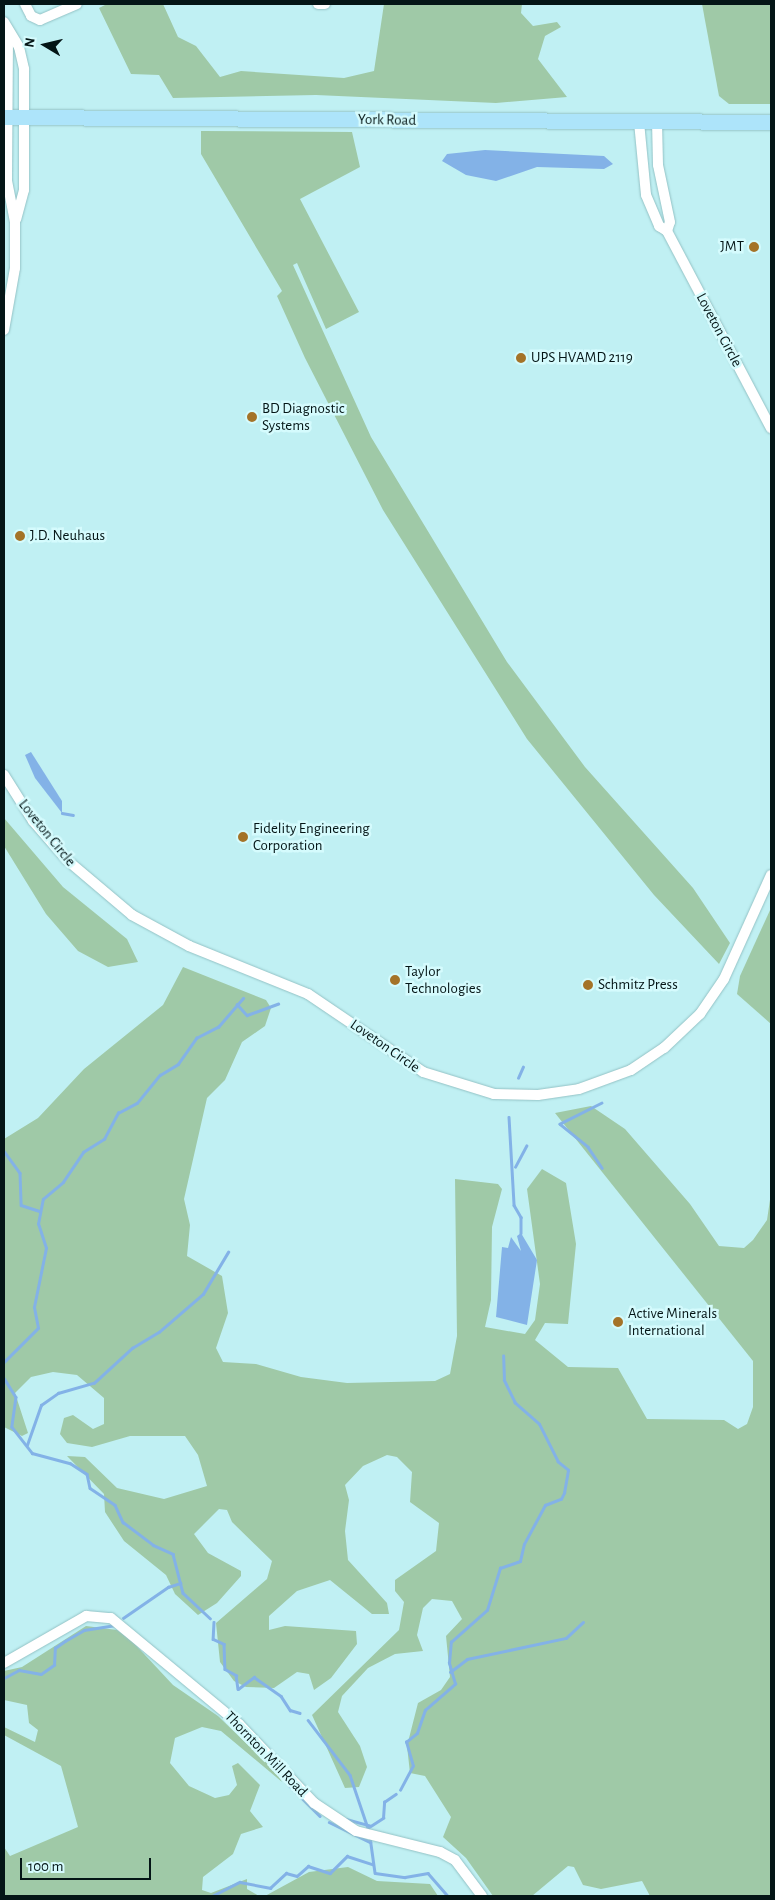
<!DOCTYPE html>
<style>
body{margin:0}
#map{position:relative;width:775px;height:1900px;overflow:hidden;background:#c0f0f3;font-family:"Alegreya Sans",sans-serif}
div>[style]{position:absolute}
.green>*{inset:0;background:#9fc9a7}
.water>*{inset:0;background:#83b2e7}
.stream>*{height:2.5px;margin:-1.25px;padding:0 1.25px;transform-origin:1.25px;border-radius:1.25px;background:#83b2e7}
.roads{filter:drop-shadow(0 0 1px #93c2c5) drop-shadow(0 0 1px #93c2c5)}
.minor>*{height:10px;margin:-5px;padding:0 5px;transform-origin:5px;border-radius:5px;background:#fff}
.primary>*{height:15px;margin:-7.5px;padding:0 7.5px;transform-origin:7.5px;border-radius:7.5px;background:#ade4fa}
.dots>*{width:14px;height:14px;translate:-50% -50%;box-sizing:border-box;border:2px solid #d5fbfd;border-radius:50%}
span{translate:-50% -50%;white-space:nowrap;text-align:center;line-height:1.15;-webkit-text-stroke:5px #d5fbfd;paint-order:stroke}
.street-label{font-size:15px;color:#041516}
.poi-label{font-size:15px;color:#041516}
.right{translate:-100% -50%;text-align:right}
.left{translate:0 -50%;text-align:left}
.frame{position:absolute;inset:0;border:5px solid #041516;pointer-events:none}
.north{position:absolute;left:20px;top:20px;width:50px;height:50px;-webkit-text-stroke:4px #d5fbfd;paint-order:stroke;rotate:279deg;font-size:14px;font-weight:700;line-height:20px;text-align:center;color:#041516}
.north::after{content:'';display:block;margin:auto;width:18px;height:22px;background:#041516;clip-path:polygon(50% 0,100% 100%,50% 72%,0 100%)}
.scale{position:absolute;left:20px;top:1858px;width:131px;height:22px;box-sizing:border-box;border:2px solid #041516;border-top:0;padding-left:6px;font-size:15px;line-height:18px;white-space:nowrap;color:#041516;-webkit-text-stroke:4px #d5fbfd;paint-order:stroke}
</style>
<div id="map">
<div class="green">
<i style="clip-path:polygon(107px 4px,163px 4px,178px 37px,196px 46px,220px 77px,241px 71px,344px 78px,374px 71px,384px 4px,522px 4px,521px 13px,533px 26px,557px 22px,561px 27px,545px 36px,538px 59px,567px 97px,496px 103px,316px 95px,173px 98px,159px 75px,131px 74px,99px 8px)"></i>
<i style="clip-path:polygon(702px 4px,771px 4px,771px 104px,729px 104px,719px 96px)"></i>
<i style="clip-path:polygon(201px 131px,352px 132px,360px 167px,300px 199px,359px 312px,326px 329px,297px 263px,293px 265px,371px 437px,507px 662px,585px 767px,693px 888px,730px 943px,719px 964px,654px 895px,527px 739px,383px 510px,305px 358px,277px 296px,282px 291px,201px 154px)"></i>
<i style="clip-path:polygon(4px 818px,63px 887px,127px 939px,138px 962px,108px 967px,78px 951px,46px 914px,4px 846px)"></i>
<i style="clip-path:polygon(771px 908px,771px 1024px,737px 994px,740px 976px)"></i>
<i style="clip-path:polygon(183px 967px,266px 1000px,271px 1008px,265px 1026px,242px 1042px,225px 1080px,207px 1098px,184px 1199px,190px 1225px,187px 1256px,222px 1276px,228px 1313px,216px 1348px,223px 1362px,256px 1364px,301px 1377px,347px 1383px,435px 1381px,450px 1374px,457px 1336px,455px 1179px,498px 1184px,502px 1189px,492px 1227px,491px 1300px,485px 1327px,525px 1334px,535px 1320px,540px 1284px,527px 1189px,542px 1169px,566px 1183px,576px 1244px,568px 1324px,545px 1323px,535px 1340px,568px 1367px,618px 1368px,647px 1419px,724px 1420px,738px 1429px,747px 1424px,753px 1407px,753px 1361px,555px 1113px,591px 1106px,625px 1129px,690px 1204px,719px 1246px,744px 1248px,753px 1240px,767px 1220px,771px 1193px,771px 1896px,650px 1896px,642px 1881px,601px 1889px,583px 1885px,574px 1867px,568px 1866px,532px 1896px,493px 1896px,466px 1858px,443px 1837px,451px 1817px,425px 1776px,410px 1773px,407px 1746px,418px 1703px,441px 1690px,450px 1677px,446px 1636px,462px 1619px,452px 1601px,432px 1599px,423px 1608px,417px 1635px,423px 1651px,395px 1654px,368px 1668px,342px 1696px,338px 1712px,360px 1746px,367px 1767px,359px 1787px,345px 1788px,312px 1715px,399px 1630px,404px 1602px,395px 1591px,395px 1580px,436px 1551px,439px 1523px,410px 1502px,412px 1472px,397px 1457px,387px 1455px,363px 1466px,345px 1485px,349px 1500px,345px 1531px,348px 1560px,387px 1603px,389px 1614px,372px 1614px,330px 1580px,297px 1591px,269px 1616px,269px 1630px,285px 1626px,356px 1631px,357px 1644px,331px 1678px,314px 1690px,309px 1674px,297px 1672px,274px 1688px,246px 1687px,234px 1681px,220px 1662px,216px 1623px,267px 1579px,272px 1561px,232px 1522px,227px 1510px,219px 1509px,194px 1534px,208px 1553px,241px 1571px,241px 1576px,217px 1603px,198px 1615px,175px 1594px,166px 1575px,124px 1541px,105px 1512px,104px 1494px,67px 1456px,85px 1457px,117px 1488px,164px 1499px,207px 1486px,198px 1455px,185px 1436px,130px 1436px,92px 1447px,67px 1443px,60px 1434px,64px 1418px,73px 1415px,93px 1429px,104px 1424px,104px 1398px,77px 1375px,53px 1372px,31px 1377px,15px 1393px,28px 1433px,22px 1436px,4px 1427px,4px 1139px,38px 1118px,84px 1069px,163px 1005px)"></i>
<i style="clip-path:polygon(86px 1626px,117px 1630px,131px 1640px,173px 1685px,218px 1716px,276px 1772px,282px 1782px,221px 1731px,202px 1727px,175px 1738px,170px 1763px,189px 1786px,215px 1798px,229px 1795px,237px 1785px,232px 1766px,238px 1763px,260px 1785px,250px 1811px,263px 1827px,241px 1834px,233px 1854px,203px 1877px,202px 1890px,211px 1893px,247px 1879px,247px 1889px,259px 1896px,4px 1896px,4px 1847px,10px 1856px,78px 1827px,61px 1766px,4px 1735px,4px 1727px,35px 1742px,38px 1730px,29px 1723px,27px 1705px,4px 1700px,4px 1671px,22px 1667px)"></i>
<i style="clip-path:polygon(348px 1867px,377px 1881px,430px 1884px,438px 1896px,265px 1896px,309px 1872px)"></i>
</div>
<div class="water">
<i style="clip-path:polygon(485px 150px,604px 156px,613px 164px,604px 169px,537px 167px,496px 181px,466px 175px,442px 161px,447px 154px)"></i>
<i style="clip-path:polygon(31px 752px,62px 801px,62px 813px,35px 778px,25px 755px)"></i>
<i style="clip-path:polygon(521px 1233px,537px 1260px,527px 1325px,496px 1317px,502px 1247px,508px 1248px,511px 1237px,521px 1251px,517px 1236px)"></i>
</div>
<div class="stream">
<i style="left:62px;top:813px;width:11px;rotate:10deg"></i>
<i style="left:237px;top:1004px;width:15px;rotate:48deg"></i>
<i style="left:247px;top:1015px;width:33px;rotate:-20deg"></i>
<i style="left:518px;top:1078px;width:12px;rotate:-66deg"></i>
<i style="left:602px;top:1103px;width:47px;rotate:153.4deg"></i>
<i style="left:560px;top:1124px;width:36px;rotate:39deg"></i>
<i style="left:588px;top:1147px;width:25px;rotate:56deg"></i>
<i style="left:509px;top:1117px;width:88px;rotate:86.7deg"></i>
<i style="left:514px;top:1205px;width:14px;rotate:60deg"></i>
<i style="left:521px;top:1217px;width:16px;rotate:90deg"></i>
<i style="left:4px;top:1151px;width:27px;rotate:54deg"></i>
<i style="left:20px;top:1173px;width:32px;rotate:88deg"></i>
<i style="left:21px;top:1205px;width:19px;rotate:18deg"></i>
<i style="left:515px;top:1167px;width:24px;rotate:-62deg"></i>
<i style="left:4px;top:1362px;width:48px;rotate:-45deg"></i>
<i style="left:38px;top:1328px;width:21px;rotate:-101deg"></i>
<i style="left:34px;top:1307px;width:60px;rotate:-78.5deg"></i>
<i style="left:46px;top:1248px;width:25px;rotate:-108deg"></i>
<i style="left:38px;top:1224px;width:25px;rotate:-79deg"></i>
<i style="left:43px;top:1199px;width:26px;rotate:-40deg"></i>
<i style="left:63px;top:1182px;width:36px;rotate:-56deg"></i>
<i style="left:83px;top:1152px;width:25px;rotate:-32deg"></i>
<i style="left:104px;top:1139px;width:30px;rotate:-62deg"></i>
<i style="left:118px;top:1113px;width:21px;rotate:-28deg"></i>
<i style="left:137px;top:1103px;width:36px;rotate:-51deg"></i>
<i style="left:160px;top:1075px;width:21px;rotate:-31deg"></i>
<i style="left:178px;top:1064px;width:32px;rotate:-55deg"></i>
<i style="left:196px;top:1038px;width:25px;rotate:-27deg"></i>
<i style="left:218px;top:1027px;width:38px;rotate:-49deg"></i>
<i style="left:4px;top:1378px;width:22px;rotate:58deg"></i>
<i style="left:16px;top:1397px;width:30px;rotate:98deg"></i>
<i style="left:12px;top:1427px;width:33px;rotate:52deg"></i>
<i style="left:32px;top:1453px;width:39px;rotate:15deg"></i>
<i style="left:70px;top:1463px;width:20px;rotate:33deg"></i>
<i style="left:87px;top:1474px;width:14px;rotate:78deg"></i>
<i style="left:90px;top:1488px;width:30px;rotate:34deg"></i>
<i style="left:115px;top:1505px;width:19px;rotate:65deg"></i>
<i style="left:123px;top:1522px;width:38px;rotate:37deg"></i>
<i style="left:153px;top:1545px;width:22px;rotate:24deg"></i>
<i style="left:173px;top:1554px;width:40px;rotate:75.6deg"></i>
<i style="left:183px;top:1593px;width:37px;rotate:43deg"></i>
<i style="left:27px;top:1445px;width:42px;rotate:-70.7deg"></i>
<i style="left:41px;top:1405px;width:21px;rotate:-35deg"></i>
<i style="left:58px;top:1393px;width:37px;rotate:-16deg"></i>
<i style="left:94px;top:1383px;width:52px;rotate:-42.6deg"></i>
<i style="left:132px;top:1348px;width:31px;rotate:-31deg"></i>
<i style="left:159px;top:1332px;width:58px;rotate:-40.8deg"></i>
<i style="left:203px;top:1294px;width:49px;rotate:-59.2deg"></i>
<i style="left:123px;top:1618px;width:55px;rotate:-34.6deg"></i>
<i style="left:168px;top:1587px;width:13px;rotate:-18deg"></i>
<i style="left:214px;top:1622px;width:17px;rotate:93deg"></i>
<i style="left:213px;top:1639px;width:12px;rotate:24deg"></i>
<i style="left:224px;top:1644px;width:25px;rotate:88deg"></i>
<i style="left:225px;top:1669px;width:13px;rotate:29deg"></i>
<i style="left:236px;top:1675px;width:14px;rotate:82deg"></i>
<i style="left:238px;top:1689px;width:20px;rotate:-37deg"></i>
<i style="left:254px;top:1677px;width:33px;rotate:35deg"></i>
<i style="left:281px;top:1696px;width:17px;rotate:57deg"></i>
<i style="left:290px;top:1710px;width:10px;rotate:17deg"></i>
<i style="left:450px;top:1672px;width:21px;rotate:-37deg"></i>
<i style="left:467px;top:1659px;width:101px;rotate:-12deg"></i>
<i style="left:566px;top:1638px;width:23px;rotate:-43deg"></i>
<i style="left:4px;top:1678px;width:17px;rotate:-28deg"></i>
<i style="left:19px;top:1670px;width:22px;rotate:10deg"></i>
<i style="left:41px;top:1674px;width:16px;rotate:-35deg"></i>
<i style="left:54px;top:1665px;width:17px;rotate:-87deg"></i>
<i style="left:55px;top:1648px;width:12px;rotate:-35deg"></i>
<i style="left:65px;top:1641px;width:22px;rotate:-30deg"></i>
<i style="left:84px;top:1630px;width:30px;rotate:-9deg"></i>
<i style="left:308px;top:1720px;width:69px;rotate:52.6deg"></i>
<i style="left:350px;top:1775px;width:59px;rotate:71.3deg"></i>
<i style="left:288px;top:1784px;width:45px;rotate:45deg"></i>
<i style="left:400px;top:1790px;width:27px;rotate:-62deg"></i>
<i style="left:413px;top:1766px;width:25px;rotate:-106deg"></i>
<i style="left:406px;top:1742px;width:14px;rotate:-39deg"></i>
<i style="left:417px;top:1733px;width:24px;rotate:-71deg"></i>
<i style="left:425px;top:1710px;width:40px;rotate:-41deg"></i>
<i style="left:455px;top:1684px;width:22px;rotate:-106deg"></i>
<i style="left:449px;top:1663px;width:21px;rotate:-85deg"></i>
<i style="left:451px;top:1642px;width:48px;rotate:-41.6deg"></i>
<i style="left:487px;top:1610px;width:44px;rotate:-72.8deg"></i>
<i style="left:500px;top:1568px;width:21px;rotate:-19deg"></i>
<i style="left:520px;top:1561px;width:17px;rotate:-77deg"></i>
<i style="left:524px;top:1544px;width:44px;rotate:-61.7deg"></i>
<i style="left:545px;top:1505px;width:17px;rotate:-21deg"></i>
<i style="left:561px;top:1499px;width:7px;rotate:-63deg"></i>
<i style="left:564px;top:1493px;width:23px;rotate:-80deg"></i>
<i style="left:568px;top:1470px;width:13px;rotate:-141deg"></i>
<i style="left:558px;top:1462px;width:42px;rotate:-116.6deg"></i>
<i style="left:539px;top:1424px;width:32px;rotate:-139deg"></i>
<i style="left:515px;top:1403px;width:25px;rotate:-116deg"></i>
<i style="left:504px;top:1380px;width:24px;rotate:-92deg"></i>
<i style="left:346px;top:1819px;width:24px;rotate:15deg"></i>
<i style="left:329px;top:1822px;width:46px;rotate:26deg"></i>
<i style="left:369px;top:1827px;width:17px;rotate:-33deg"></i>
<i style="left:383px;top:1818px;width:16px;rotate:-86deg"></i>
<i style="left:384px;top:1802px;width:14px;rotate:-34deg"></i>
<i style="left:370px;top:1837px;width:36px;rotate:82deg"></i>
<i style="left:375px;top:1873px;width:30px;rotate:8deg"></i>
<i style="left:405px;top:1877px;width:23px;rotate:-10deg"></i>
<i style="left:428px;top:1873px;width:30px;rotate:49deg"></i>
<i style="left:212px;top:1896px;width:31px;rotate:-27deg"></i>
<i style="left:240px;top:1882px;width:31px;rotate:11deg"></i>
<i style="left:270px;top:1888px;width:22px;rotate:-43deg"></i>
<i style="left:286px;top:1873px;width:11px;rotate:15deg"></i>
<i style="left:297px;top:1876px;width:15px;rotate:-42deg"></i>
<i style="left:308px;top:1866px;width:23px;rotate:18deg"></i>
<i style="left:330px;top:1873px;width:24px;rotate:-45deg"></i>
<i style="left:347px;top:1856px;width:26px;rotate:18deg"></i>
</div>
<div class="roads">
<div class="minor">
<i style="left:25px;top:4px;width:13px;rotate:63deg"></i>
<i style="left:31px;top:16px;width:10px;rotate:24deg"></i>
<i style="left:40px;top:20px;width:40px;rotate:-23.4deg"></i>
<i style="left:318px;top:4px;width:7px"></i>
<i style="left:4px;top:22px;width:29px;rotate:59deg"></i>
<i style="left:19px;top:47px;width:23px;rotate:77deg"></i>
<i style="left:24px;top:69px;width:121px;rotate:90deg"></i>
<i style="left:24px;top:190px;width:30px;rotate:105deg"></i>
<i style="left:639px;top:122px;width:73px;rotate:84.5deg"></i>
<i style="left:646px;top:195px;width:34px;rotate:67deg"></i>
<i style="left:659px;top:226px;width:9px;rotate:32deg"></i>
<i style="left:667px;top:231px;width:9px;rotate:-72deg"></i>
<i style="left:670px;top:222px;width:58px;rotate:-101.9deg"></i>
<i style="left:658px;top:165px;width:43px;rotate:-91.3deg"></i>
<i style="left:667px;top:231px;width:223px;rotate:62.2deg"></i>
<i style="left:4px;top:330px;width:63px;rotate:-79.9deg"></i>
<i style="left:15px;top:268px;width:46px;rotate:-90deg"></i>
<i style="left:15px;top:222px;width:42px;rotate:-101deg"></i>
<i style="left:7px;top:181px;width:151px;rotate:-89.6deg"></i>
<i style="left:4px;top:775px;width:54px;rotate:57.8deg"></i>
<i style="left:33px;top:821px;width:52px;rotate:48.9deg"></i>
<i style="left:67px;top:860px;width:85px;rotate:40.2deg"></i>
<i style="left:132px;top:915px;width:65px;rotate:28.5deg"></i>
<i style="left:189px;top:946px;width:128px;rotate:22deg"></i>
<i style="left:308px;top:994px;width:139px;rotate:34.1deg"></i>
<i style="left:423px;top:1072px;width:74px;rotate:17.2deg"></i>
<i style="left:494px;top:1094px;width:44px;rotate:1.3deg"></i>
<i style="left:538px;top:1095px;width:41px;rotate:-8.3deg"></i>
<i style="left:579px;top:1089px;width:55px;rotate:-20.1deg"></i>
<i style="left:631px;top:1070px;width:40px;rotate:-34deg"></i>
<i style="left:664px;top:1048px;width:50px;rotate:-43.4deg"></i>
<i style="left:700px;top:1014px;width:42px;rotate:-55.6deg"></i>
<i style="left:724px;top:979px;width:114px;rotate:-65.7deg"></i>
<i style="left:4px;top:1663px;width:95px;rotate:-29.8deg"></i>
<i style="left:86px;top:1616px;width:25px;rotate:5deg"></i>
<i style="left:111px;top:1618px;width:166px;rotate:39.6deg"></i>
<i style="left:239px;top:1724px;width:109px;rotate:46.5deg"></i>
<i style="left:314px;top:1803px;width:50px;rotate:33.7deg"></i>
<i style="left:356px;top:1831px;width:87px;rotate:14deg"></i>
<i style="left:440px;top:1852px;width:17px;rotate:28deg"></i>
<i style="left:455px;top:1860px;width:45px;rotate:53.1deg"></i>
</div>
<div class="primary">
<i style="left:4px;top:117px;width:767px;rotate:0.37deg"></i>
</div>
</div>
<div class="dots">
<i style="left:754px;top:247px;background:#a47328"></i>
<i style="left:521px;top:358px;background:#a47328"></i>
<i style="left:252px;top:417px;background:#a47328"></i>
<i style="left:20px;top:536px;background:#a47328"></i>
<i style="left:243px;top:837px;background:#a47328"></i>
<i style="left:395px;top:980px;background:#a47328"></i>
<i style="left:588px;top:985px;background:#a47328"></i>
<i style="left:618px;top:1322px;background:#a47328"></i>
</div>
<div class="street-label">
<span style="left:387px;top:120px;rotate:1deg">York Road</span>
<span style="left:719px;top:330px;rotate:62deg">Loveton Circle</span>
<span style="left:47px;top:833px;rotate:51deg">Loveton Circle</span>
<span style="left:385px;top:1046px;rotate:35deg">Loveton Circle</span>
<span style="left:266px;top:1754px;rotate:46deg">Thornton Mill Road</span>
</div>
<div class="poi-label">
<span class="right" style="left:744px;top:247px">JMT</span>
<span class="left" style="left:531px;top:358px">UPS HVAMD 2119</span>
<span class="left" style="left:262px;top:417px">BD Diagnostic<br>Systems</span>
<span class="left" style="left:30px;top:536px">J.D. Neuhaus</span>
<span class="left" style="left:253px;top:837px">Fidelity Engineering<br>Corporation</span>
<span class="left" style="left:405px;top:980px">Taylor<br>Technologies</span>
<span class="left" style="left:598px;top:985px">Schmitz Press</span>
<span class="left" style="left:628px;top:1322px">Active Minerals<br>International</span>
</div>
<div class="frame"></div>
<div class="north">N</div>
<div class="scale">100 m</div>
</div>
